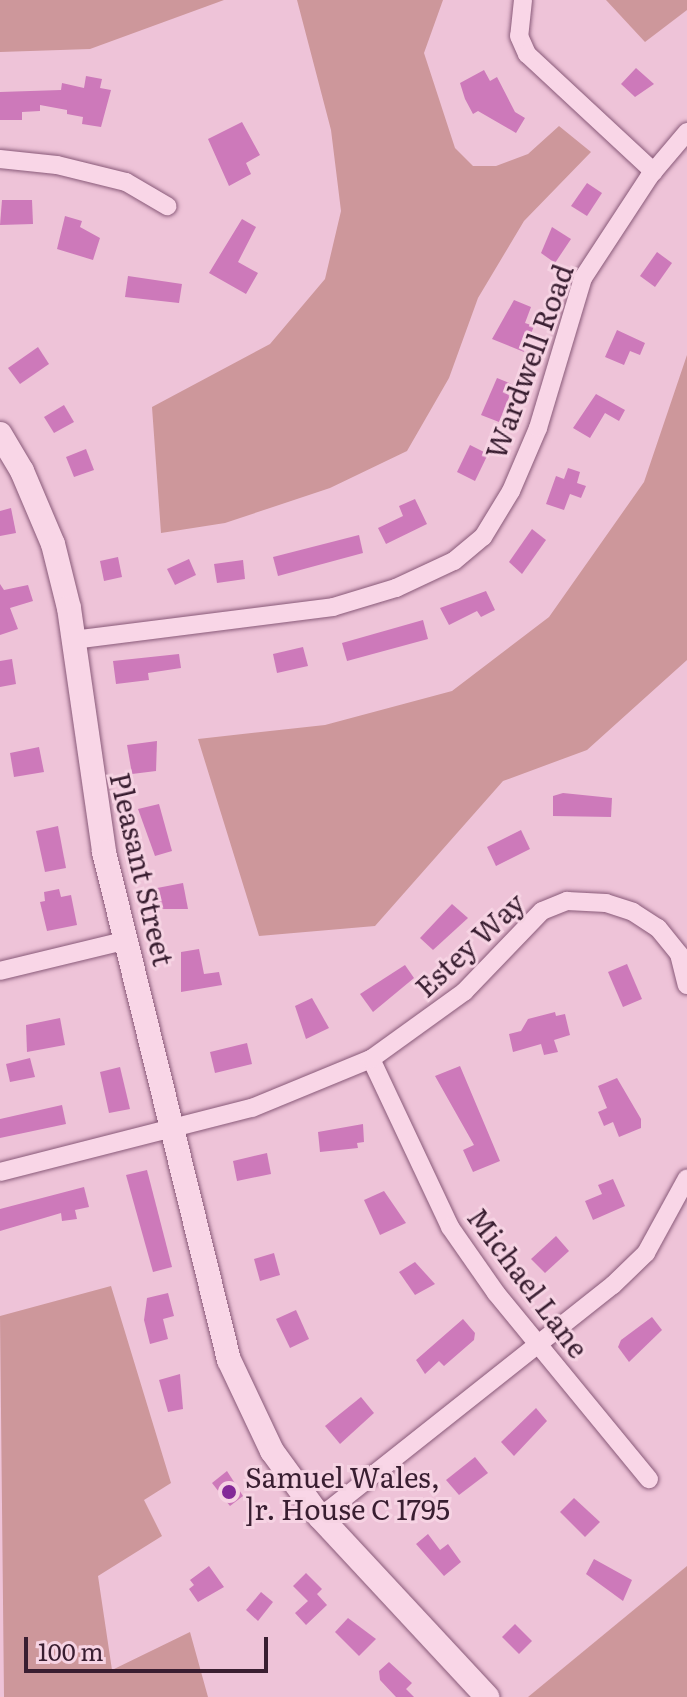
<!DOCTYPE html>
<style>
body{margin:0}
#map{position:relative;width:687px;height:1697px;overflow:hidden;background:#eec3d8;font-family:Literata,serif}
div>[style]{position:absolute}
.green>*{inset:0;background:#cd979b}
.building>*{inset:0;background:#cd79ba}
.roads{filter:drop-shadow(0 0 2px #895a79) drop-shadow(0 0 2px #895a79)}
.minor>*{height:18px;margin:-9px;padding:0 9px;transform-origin:9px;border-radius:9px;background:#f9d6e7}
.secondary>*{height:24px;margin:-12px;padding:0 12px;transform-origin:12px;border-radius:12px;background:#f9d6e7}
.dots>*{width:22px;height:22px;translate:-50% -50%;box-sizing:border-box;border:4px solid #f6d3e3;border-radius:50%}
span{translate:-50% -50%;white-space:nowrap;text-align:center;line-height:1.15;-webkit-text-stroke:6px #f6d3e3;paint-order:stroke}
.street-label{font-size:28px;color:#391e31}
.poi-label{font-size:28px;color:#391e31}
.left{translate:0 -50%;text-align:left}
.scale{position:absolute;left:24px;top:1637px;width:244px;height:36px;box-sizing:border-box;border:4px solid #391e31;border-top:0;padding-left:10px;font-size:24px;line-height:28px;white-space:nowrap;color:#391e31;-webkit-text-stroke:6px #f6d3e3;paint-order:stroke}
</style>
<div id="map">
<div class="green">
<i style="clip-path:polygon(0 0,224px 0,90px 49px,0 52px)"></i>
<i style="clip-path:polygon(297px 0,443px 0,424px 53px,455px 148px,473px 166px,496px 166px,528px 154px,559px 126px,591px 152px,524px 221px,478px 298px,449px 378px,407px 451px,330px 488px,225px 523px,161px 533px,152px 407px,270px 344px,325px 279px,341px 211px,331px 130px)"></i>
<i style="clip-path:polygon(606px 0,687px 0,687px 10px,645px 42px)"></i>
<i style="clip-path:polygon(687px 355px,687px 660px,587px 750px,503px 781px,375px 926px,259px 936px,198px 739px,325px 725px,452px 691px,549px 617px,644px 482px)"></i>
<i style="clip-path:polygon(111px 1286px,171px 1483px,144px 1500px,162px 1536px,98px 1576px,112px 1670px,190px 1632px,208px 1697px,4px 1697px,0 1316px)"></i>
<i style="clip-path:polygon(687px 1566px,687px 1697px,528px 1697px)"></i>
</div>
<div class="building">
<i style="clip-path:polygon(636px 68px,654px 84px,635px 97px,621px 84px)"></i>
<i style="clip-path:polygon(484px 70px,490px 81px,497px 77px,515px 112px,525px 118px,516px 133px,478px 111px,473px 114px,465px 99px,460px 83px)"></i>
<i style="clip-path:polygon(86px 76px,102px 79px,100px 88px,111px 90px,101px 127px,82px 124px,83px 117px,67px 114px,67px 110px,40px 105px,40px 111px,22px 112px,22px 120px,0 120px,0 92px,61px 90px,62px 83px,84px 88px)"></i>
<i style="clip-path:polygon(242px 122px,260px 155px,246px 163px,251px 174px,229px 186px,208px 139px)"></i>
<i style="clip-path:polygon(587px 183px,602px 193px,587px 216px,571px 206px)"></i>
<i style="clip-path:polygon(2px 200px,32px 200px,33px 224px,0 225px)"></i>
<i style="clip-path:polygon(65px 216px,82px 221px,80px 227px,100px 238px,93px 260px,57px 249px)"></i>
<i style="clip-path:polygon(242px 219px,256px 227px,238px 262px,258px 273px,246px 294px,209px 273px)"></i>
<i style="clip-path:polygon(552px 227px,571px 239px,555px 263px,541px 253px)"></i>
<i style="clip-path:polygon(657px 252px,672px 263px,655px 287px,640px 276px)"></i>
<i style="clip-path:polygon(128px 276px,182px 284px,179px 303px,125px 297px)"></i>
<i style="clip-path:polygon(514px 300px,531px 307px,525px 323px,534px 326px,524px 352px,492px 339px)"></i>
<i style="clip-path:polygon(617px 330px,645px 343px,640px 355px,630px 351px,624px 365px,605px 357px)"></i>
<i style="clip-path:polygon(38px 347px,49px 364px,20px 384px,8px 368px)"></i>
<i style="clip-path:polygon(497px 378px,514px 385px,499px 422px,481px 415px)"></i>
<i style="clip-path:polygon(596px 394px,625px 410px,619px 421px,605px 413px,590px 438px,573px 428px)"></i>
<i style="clip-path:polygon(64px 405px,74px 422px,54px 433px,44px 417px)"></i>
<i style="clip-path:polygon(470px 445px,488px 454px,475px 481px,457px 472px)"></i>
<i style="clip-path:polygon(86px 449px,94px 470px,74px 477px,66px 457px)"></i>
<i style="clip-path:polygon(568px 468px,580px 472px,577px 483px,586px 486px,581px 498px,570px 494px,564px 510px,546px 504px,556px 476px,564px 479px)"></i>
<i style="clip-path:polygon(415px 499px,427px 524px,386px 544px,378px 528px,403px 516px,399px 506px)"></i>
<i style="clip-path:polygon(11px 508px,16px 533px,0 536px,0 511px)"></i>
<i style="clip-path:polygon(532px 529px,546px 540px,522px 574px,509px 562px)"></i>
<i style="clip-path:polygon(359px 535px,363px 553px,278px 576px,273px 557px)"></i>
<i style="clip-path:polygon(118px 557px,122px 577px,104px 581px,100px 561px)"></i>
<i style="clip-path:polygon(189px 559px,196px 575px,175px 585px,167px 569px)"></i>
<i style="clip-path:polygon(243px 560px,245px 579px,217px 583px,214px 564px)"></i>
<i style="clip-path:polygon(0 584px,4px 590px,28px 585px,33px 601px,10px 608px,18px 629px,0 635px)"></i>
<i style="clip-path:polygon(486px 591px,495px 610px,481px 617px,477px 611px,449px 625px,440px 608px)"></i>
<i style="clip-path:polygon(423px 620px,428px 639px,347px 661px,342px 643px)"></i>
<i style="clip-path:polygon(303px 647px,308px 666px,277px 673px,273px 654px)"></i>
<i style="clip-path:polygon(179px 654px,181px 668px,148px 673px,149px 680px,116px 684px,113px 661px)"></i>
<i style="clip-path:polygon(12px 659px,16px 684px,0 687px,0 661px)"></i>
<i style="clip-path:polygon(157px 741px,156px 771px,132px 774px,127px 745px)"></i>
<i style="clip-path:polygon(39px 747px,44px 772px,14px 777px,10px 753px)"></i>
<i style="clip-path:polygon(563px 793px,612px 798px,611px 817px,553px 816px,553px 796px)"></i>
<i style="clip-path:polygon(159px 804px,172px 851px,155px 856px,138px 809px)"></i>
<i style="clip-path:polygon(58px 826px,66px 868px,45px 872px,36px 831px)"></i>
<i style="clip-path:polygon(521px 830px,530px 849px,496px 866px,487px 847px)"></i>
<i style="clip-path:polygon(183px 883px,188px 909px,156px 909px,152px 889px)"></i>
<i style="clip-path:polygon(59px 889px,61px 897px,71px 895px,77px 925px,47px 931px,40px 902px,45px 901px,44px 892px)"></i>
<i style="clip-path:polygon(452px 904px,468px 918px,433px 950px,420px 938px)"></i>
<i style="clip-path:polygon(199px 949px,204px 974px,219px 972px,222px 985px,181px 992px,181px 952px)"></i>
<i style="clip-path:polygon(627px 964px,642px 999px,623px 1007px,608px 972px)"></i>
<i style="clip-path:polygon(405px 965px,414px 978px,373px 1012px,360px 994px)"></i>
<i style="clip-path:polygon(312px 998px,329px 1028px,306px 1039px,295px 1006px)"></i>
<i style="clip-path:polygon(555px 1012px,556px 1016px,565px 1014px,570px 1035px,554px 1040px,558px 1052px,544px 1055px,541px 1044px,513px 1052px,509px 1034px,521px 1031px,528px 1019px)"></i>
<i style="clip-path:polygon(60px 1018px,65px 1045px,27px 1052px,26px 1025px)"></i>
<i style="clip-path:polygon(247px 1043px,252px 1064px,215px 1073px,210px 1052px)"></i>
<i style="clip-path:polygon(30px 1058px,35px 1077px,10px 1082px,6px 1064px)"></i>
<i style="clip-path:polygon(460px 1066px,500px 1161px,473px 1172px,463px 1150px,474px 1145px,435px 1076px)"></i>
<i style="clip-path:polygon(120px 1067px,130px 1109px,109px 1113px,100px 1072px)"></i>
<i style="clip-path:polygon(617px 1078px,641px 1119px,641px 1128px,619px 1137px,613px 1122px,604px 1126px,598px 1112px,607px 1108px,598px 1086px)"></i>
<i style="clip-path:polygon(62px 1105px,66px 1124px,0 1138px,0 1119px)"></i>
<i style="clip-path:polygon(363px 1124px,364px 1142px,357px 1143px,358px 1148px,320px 1152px,318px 1132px)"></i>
<i style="clip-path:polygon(267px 1153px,271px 1174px,237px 1181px,233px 1161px)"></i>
<i style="clip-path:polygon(147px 1170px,172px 1267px,153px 1272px,126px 1175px)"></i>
<i style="clip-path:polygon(613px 1179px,625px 1206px,593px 1220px,585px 1201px,602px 1194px,598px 1185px)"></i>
<i style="clip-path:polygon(84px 1187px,89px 1207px,75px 1210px,77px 1219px,62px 1221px,61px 1213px,0 1231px,0 1209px)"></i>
<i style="clip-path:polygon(384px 1191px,406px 1223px,380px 1235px,364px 1200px)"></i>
<i style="clip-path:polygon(556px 1236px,569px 1251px,545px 1273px,531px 1259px)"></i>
<i style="clip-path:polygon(274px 1253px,280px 1275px,260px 1281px,254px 1259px)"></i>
<i style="clip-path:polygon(415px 1262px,435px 1284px,415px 1295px,399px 1272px)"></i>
<i style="clip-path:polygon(168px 1293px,174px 1316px,163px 1319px,168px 1339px,150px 1344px,144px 1320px,147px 1298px)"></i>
<i style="clip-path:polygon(296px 1310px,309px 1339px,290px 1348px,276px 1319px)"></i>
<i style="clip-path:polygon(652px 1317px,662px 1330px,629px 1362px,618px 1347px,621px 1340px)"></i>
<i style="clip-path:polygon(463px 1319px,475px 1333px,474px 1340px,444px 1366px,439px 1361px,425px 1374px,416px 1360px)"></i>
<i style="clip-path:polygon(180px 1374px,183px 1409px,168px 1412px,159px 1380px)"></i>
<i style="clip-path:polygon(361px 1397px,374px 1413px,340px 1444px,325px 1426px)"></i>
<i style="clip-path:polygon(536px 1408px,547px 1421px,514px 1456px,501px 1442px)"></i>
<i style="clip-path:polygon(475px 1457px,488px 1473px,459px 1495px,446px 1480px)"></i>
<i style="clip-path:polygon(227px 1471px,243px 1496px,230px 1506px,212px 1483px)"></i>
<i style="clip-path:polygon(574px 1498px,600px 1522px,585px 1537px,560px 1512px)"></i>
<i style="clip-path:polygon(428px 1534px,440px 1550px,448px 1544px,461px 1562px,444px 1576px,416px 1544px)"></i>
<i style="clip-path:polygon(594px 1559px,632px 1580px,623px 1601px,586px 1574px)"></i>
<i style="clip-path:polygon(209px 1566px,224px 1587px,198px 1602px,189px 1589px,194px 1585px,190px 1580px)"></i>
<i style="clip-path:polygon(306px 1573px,322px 1589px,317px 1594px,327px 1605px,306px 1625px,295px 1613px,308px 1601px,293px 1586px)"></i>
<i style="clip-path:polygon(261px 1592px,273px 1602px,258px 1621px,246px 1610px)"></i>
<i style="clip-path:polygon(348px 1618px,376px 1639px,359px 1656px,335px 1632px)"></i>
<i style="clip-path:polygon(515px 1624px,532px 1641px,519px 1654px,502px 1637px)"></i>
<i style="clip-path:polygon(389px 1662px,412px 1683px,406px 1689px,414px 1697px,396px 1697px,380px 1680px,379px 1671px)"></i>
</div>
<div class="roads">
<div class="minor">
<i style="left:523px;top:0;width:36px;rotate:96deg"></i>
<i style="left:519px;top:36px;width:20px;rotate:66deg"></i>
<i style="left:527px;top:54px;width:173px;rotate:42.9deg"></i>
<i style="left:0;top:159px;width:57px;rotate:6deg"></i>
<i style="left:57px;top:165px;width:71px;rotate:13.8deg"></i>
<i style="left:126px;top:182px;width:48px;rotate:30.3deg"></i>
<i style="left:73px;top:640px;width:262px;rotate:-7.2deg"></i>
<i style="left:333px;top:607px;width:66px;rotate:-16.8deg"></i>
<i style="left:396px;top:588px;width:64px;rotate:-25deg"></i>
<i style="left:454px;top:561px;width:38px;rotate:-40deg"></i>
<i style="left:483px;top:537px;width:54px;rotate:-58.7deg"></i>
<i style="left:511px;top:491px;width:69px;rotate:-66.8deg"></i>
<i style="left:538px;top:428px;width:157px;rotate:-73.3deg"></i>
<i style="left:583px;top:278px;width:121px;rotate:-56.8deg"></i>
<i style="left:649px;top:177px;width:59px;rotate:-49.8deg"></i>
<i style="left:0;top:971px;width:132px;rotate:-13.6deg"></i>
<i style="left:371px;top:1059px;width:186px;rotate:64.8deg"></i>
<i style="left:450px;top:1227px;width:80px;rotate:55.1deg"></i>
<i style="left:496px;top:1293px;width:241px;rotate:50.6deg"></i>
<i style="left:0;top:1172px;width:260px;rotate:-14.3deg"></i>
<i style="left:252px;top:1108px;width:129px;rotate:-22.4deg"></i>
<i style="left:371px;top:1059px;width:115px;rotate:-35.8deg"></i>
<i style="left:464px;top:992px;width:112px;rotate:-46.1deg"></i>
<i style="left:542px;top:911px;width:27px;rotate:-22deg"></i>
<i style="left:567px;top:901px;width:39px;rotate:3deg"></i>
<i style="left:606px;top:903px;width:28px;rotate:18deg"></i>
<i style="left:633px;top:912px;width:30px;rotate:33deg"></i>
<i style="left:658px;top:928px;width:33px;rotate:51deg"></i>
<i style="left:679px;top:954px;width:32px;rotate:76deg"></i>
<i style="left:320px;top:1517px;width:374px;rotate:-38.4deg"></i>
<i style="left:613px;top:1285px;width:46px;rotate:-44.1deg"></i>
<i style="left:646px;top:1253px;width:85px;rotate:-61.3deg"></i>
</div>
<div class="secondary">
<i style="left:0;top:434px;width:43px;rotate:59.3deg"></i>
<i style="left:22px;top:471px;width:79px;rotate:67deg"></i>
<i style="left:53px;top:544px;width:66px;rotate:76deg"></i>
<i style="left:69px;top:608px;width:246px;rotate:81.8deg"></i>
<i style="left:104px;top:852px;width:523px;rotate:76.18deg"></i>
<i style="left:229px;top:1360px;width:101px;rotate:64.7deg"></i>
<i style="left:272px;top:1451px;width:82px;rotate:54deg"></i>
<i style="left:320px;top:1517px;width:246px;rotate:47.1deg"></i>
</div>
</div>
<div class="dots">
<i style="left:229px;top:1492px;background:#832998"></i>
</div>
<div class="street-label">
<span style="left:528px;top:361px;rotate:-70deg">Wardwell Road</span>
<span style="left:143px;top:869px;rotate:77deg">Pleasant Street</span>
<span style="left:469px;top:944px;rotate:-43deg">Estey Way</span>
<span style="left:529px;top:1282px;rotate:53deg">Michael Lane</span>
</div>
<div class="poi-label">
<span class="left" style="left:245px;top:1492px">Samuel Wales,<br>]r. House C 1795</span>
</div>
<div class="scale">100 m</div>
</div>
